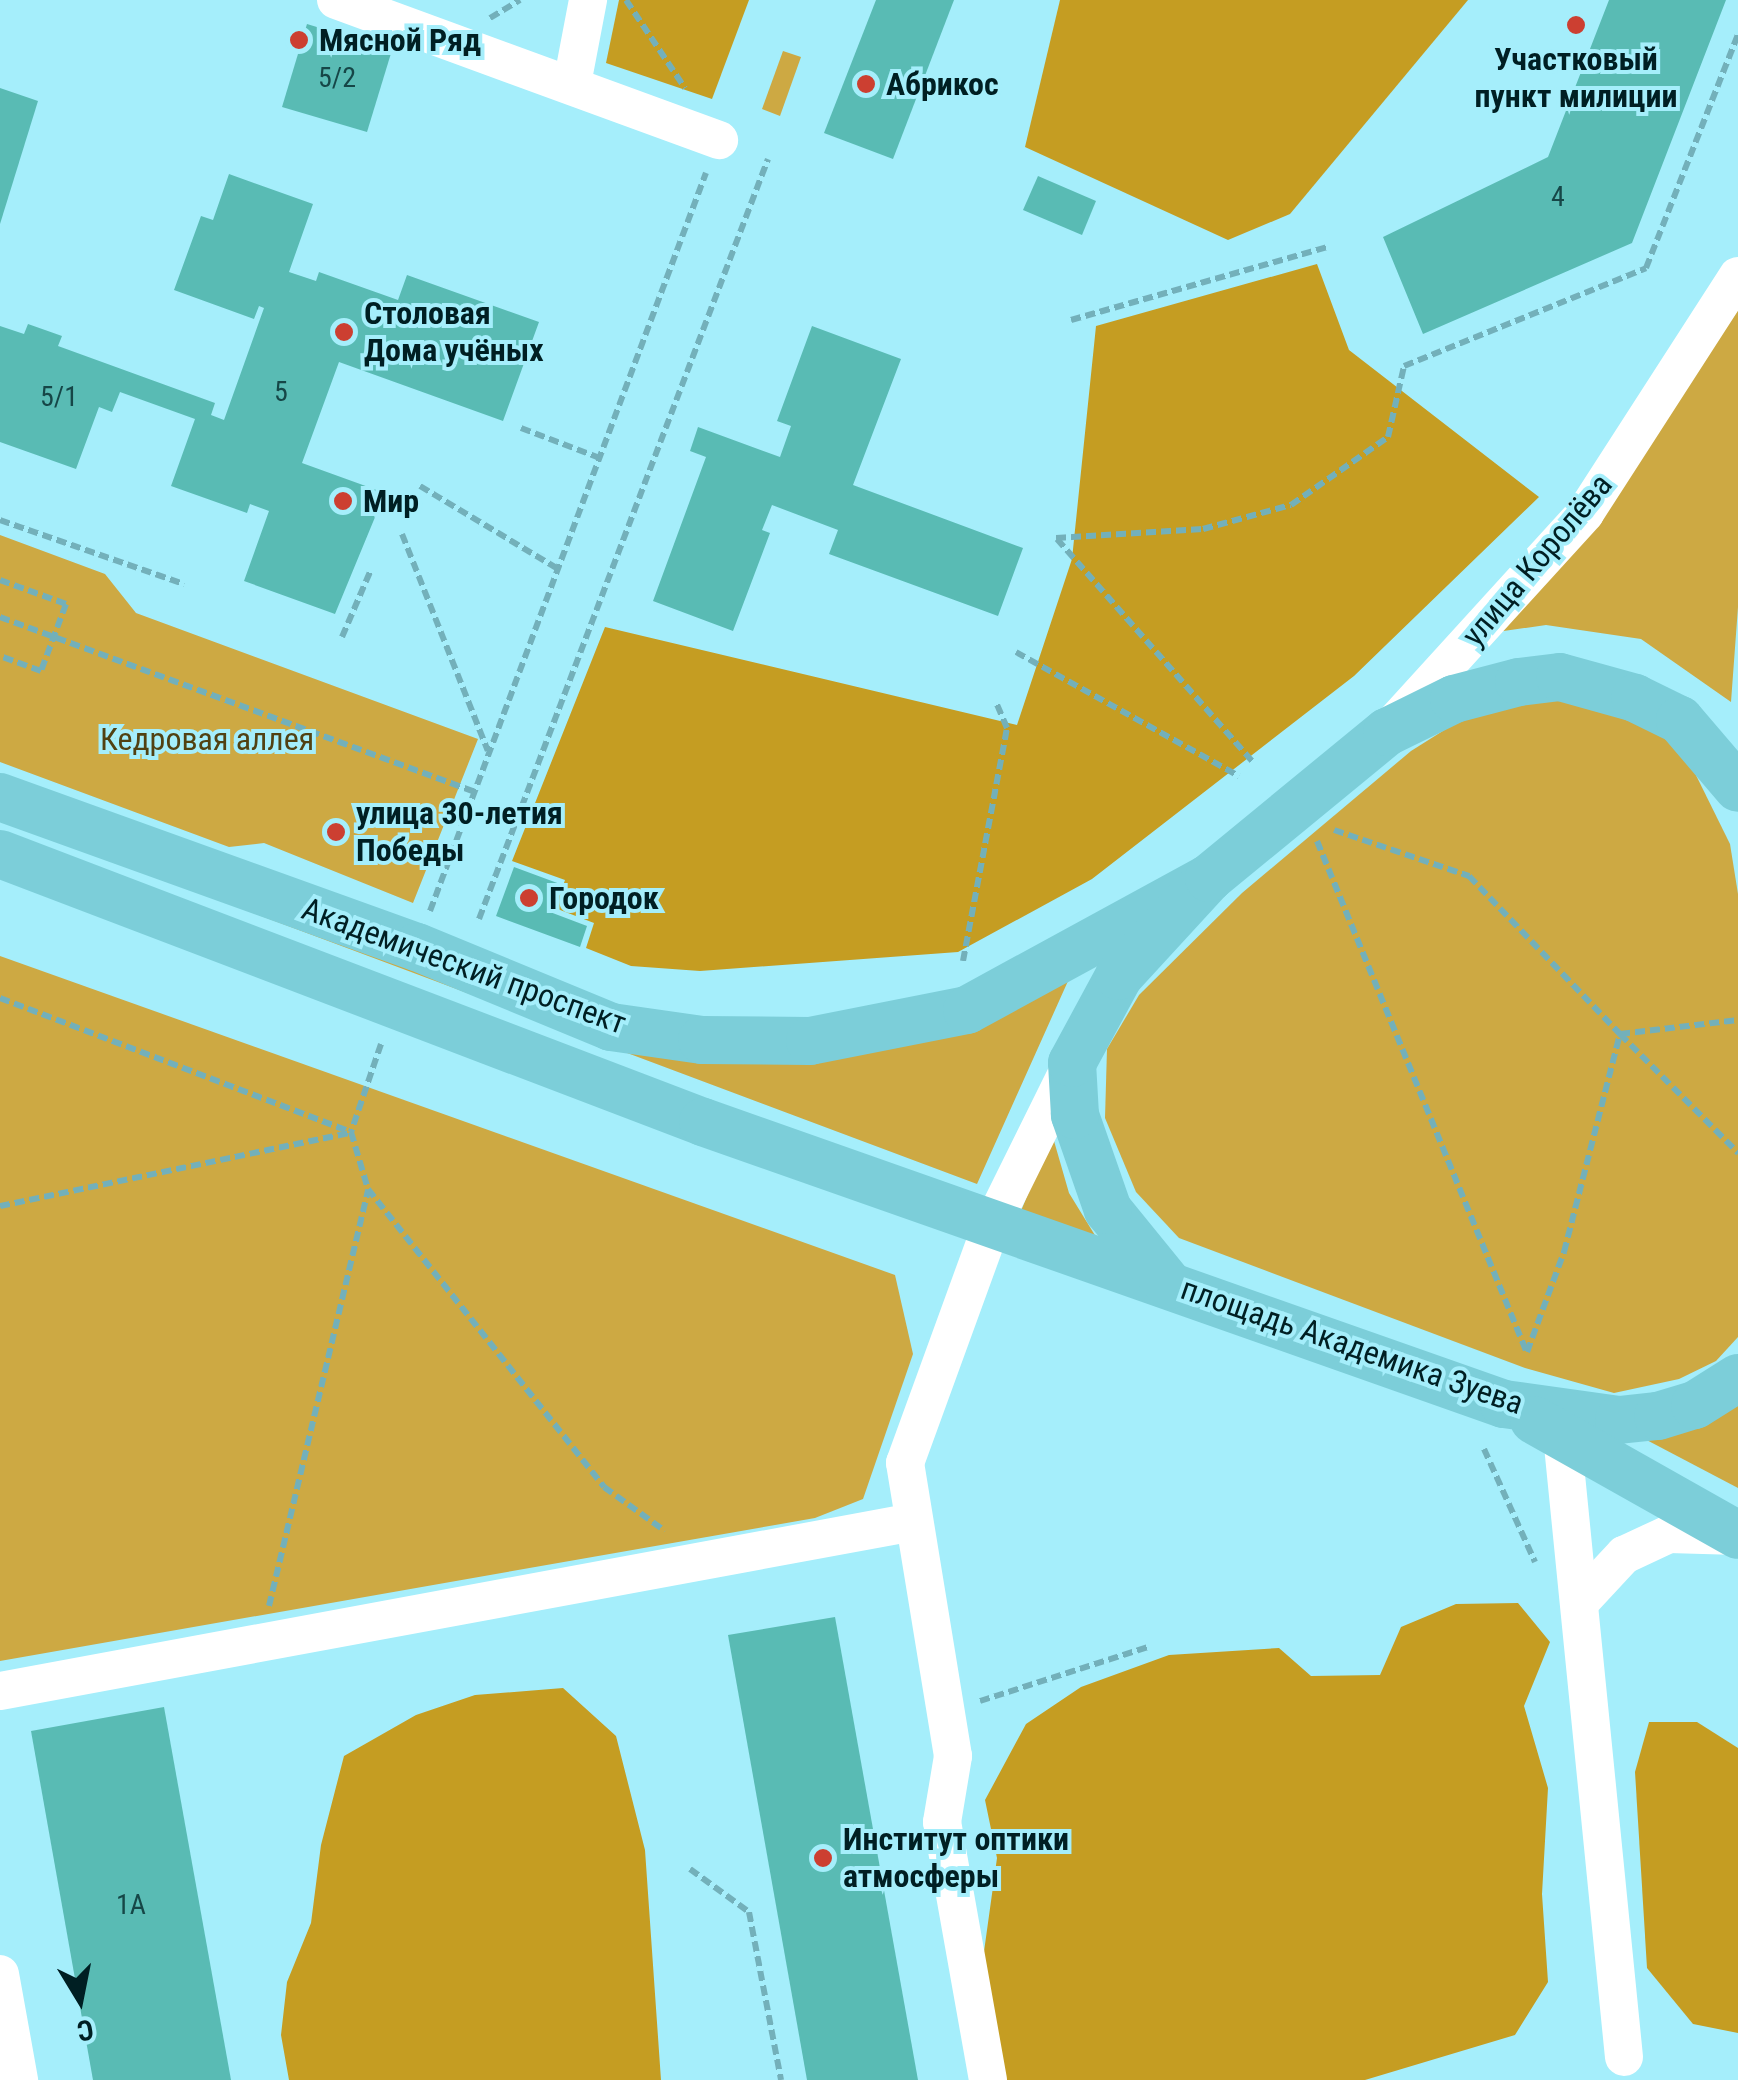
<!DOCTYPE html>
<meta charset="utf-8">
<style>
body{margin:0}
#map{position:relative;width:1738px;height:2080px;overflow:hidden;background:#a5eefb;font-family:"Roboto Condensed",sans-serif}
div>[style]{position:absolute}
.green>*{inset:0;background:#cda943}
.forest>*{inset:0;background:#c59d22}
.building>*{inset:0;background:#59bbb4}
.path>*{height:6px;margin-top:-3px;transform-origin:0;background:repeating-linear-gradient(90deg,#73b0ba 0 10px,transparent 0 15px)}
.minor>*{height:38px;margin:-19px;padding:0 19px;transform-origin:19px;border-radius:19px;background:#fff}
.major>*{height:48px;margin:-24px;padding:0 24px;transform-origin:24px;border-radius:24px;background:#7cced9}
.dots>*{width:28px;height:28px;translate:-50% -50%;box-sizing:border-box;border:5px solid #a5eefb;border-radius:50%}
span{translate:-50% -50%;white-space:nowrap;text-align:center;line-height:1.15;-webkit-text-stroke:8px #a5eefb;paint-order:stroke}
.number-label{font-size:28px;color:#164647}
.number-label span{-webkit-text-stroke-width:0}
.poi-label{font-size:32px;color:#001f23;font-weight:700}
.left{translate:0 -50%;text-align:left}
.street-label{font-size:32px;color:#001f23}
.park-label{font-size:32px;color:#514112}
.north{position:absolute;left:30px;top:1950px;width:100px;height:100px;-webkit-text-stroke:8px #a5eefb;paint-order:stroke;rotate:170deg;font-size:28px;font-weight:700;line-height:40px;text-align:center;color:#001f23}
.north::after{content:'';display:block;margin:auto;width:35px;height:45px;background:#001f23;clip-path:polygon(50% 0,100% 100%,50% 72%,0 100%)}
</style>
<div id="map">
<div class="green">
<i style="clip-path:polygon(783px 51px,801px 57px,780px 116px,762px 109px)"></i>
<i style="clip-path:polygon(1738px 310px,1738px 607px,1731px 702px,1641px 639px,1546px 625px,1483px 634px,1597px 522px)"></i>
<i style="clip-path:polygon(0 535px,105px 574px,136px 613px,478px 739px,413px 903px,264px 843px,229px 847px,0 762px)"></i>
<i style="clip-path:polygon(1563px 695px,1663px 730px,1688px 759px,1730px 844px,1738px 894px,1738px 1337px,1716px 1361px,1679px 1379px,1614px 1393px,1525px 1368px,1179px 1238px,1136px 1192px,1105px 1118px,1107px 1049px,1139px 995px,1242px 893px,1411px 751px,1465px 717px)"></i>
<i style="clip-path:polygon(0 818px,760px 1047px,1077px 961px,977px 1184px)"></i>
<i style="clip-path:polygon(0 956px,895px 1275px,913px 1354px,863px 1499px,815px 1518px,0 1661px)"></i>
<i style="clip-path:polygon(1052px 1134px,1069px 1193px,1096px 1237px,1021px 1211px)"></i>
<i style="clip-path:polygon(1738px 1398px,1738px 1488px,1639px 1436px)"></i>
</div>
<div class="forest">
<i style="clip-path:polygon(619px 0,749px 0,712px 99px,606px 63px)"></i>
<i style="clip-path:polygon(1060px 0,1468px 0,1290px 214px,1228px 240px,1025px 147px)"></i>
<i style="clip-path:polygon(1317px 264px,1349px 350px,1539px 497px,1354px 676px,1092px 879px,958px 952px,700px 971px,631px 966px,586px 948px,594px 923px,555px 908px,565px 880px,512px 861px,605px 627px,1017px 725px,1072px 559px,1096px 326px)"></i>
<i style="clip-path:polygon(1518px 1603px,1550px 1642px,1524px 1706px,1548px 1788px,1542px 1894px,1548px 1982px,1515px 2035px,1365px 2080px,1004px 2080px,982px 1966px,997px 1858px,985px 1800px,1026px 1724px,1081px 1687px,1169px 1655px,1279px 1648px,1311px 1676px,1380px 1675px,1401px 1627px,1456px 1604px)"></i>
<i style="clip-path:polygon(563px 1688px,616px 1736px,645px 1850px,661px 2080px,289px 2080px,281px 2035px,287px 1982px,311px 1923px,321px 1845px,344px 1756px,416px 1715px,475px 1695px)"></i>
<i style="clip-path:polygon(1649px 1722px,1697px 1722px,1738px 1748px,1738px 2033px,1693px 2024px,1647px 1968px,1635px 1772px)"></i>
</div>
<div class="building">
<i style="clip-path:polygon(876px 0,954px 0,893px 159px,824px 133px)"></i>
<i style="clip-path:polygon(1609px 0,1726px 0,1632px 243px,1423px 334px,1383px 237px,1548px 157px)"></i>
<i style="clip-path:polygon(307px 24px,392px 50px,367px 132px,282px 107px)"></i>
<i style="clip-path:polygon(0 88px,38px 101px,0 224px)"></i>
<i style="clip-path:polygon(229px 174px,313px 204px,289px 272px,316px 281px,319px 272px,398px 300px,407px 275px,539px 322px,503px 421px,339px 362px,302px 463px,385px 493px,335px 614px,244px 581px,269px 511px,250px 504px,247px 513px,171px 486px,195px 419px,120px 392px,112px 412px,99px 407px,76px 469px,0 442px,0 326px,24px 334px,28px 324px,62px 336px,58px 346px,215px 403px,211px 415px,224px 420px,264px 308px,259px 306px,254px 319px,174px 290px,201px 216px,213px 220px)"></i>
<i style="clip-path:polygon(1038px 176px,1096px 201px,1082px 235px,1023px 210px)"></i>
<i style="clip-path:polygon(812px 326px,901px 359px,853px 485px,1023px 548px,998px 616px,829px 554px,838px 530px,772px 505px,762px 530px,770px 533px,733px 631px,653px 601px,706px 457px,690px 451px,698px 427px,780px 457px,791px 426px,777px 421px)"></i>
<i style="clip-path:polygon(514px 867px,560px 884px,550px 912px,587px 926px,580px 947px,496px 916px)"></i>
<i style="clip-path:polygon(835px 1617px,918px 2080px,807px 2080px,728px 1635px)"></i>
<i style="clip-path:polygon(164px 1707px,231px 2080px,93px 2080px,31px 1731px)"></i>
</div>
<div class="path">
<i style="left:626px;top:0;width:106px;rotate:56.2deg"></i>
<i style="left:490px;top:18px;width:35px;rotate:-31deg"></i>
<i style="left:1071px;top:320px;width:267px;rotate:-15.9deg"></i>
<i style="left:521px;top:428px;width:85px;rotate:20.8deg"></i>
<i style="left:420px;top:486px;width:161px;rotate:31deg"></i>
<i style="left:0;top:520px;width:195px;rotate:19.2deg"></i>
<i style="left:402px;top:534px;width:233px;rotate:68.4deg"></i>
<i style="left:1056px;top:538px;width:147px;rotate:-3.5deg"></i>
<i style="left:1203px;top:529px;width:91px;rotate:-15.3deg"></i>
<i style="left:1291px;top:505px;width:118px;rotate:-35deg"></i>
<i style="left:1388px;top:437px;width:73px;rotate:-77.3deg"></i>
<i style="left:1404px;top:366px;width:261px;rotate:-22deg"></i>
<i style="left:1646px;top:268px;width:251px;rotate:-68.5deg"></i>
<i style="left:1057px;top:539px;width:298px;rotate:48.7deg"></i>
<i style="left:0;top:580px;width:70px;rotate:20deg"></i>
<i style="left:66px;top:604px;width:72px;rotate:110.5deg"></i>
<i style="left:41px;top:671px;width:44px;rotate:-159.9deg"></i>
<i style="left:0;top:617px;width:506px;rotate:20.22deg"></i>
<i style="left:342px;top:637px;width:71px;rotate:-66.7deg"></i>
<i style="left:1016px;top:652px;width:255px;rotate:29.1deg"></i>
<i style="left:1334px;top:830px;width:143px;rotate:18.8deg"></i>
<i style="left:1469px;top:876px;width:219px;rotate:46.3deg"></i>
<i style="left:1620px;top:1034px;width:119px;rotate:-6.8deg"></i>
<i style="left:1317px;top:841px;width:553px;rotate:67.7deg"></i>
<i style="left:430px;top:911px;width:788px;rotate:-69.5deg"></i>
<i style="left:479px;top:919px;width:813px;rotate:-69.18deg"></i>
<i style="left:963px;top:961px;width:237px;rotate:-79.3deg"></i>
<i style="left:1007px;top:728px;width:26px;rotate:-113deg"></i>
<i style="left:0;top:998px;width:376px;rotate:20.9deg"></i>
<i style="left:381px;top:1044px;width:93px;rotate:108.8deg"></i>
<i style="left:351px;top:1132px;width:59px;rotate:73.4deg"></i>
<i style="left:368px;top:1189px;width:380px;rotate:51.6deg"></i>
<i style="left:604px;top:1487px;width:75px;rotate:35.8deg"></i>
<i style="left:0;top:1206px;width:358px;rotate:-11.8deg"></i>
<i style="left:1527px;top:1352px;width:107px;rotate:-69.7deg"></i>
<i style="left:1564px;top:1252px;width:225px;rotate:-75.6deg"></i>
<i style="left:1620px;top:1034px;width:168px;rotate:45.2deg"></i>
<i style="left:1484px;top:1449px;width:124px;rotate:65.7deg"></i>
<i style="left:269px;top:1606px;width:428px;rotate:-76.6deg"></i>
<i style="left:980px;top:1701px;width:176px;rotate:-17.8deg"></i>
<i style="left:690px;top:1869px;width:73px;rotate:36.1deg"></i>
<i style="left:749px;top:1912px;width:171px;rotate:79.2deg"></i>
</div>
<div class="minor">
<i style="left:336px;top:0;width:408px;rotate:20.1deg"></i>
<i style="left:572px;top:84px;width:86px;rotate:-79.2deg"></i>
<i style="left:1396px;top:721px;width:281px;rotate:-47.7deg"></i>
<i style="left:1585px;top:513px;width:282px;rotate:-57.2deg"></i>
<i style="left:1562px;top:1435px;width:625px;rotate:84.31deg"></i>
<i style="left:1582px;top:1600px;width:62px;rotate:-47deg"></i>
<i style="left:1624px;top:1555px;width:50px;rotate:-25deg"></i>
<i style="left:1669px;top:1534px;width:69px;rotate:1.7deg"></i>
<i style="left:0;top:1691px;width:929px;rotate:-10.48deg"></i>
<i style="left:0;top:1974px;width:108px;rotate:79.8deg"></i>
<i style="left:988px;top:2080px;width:262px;rotate:-100.1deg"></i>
<i style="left:942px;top:1822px;width:67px;rotate:-80.5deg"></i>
<i style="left:953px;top:1756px;width:297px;rotate:-99.3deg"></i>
<i style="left:905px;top:1463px;width:251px;rotate:-70deg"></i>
<i style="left:991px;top:1227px;width:183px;rotate:-63.7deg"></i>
</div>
<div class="major">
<i style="left:0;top:797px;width:443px;rotate:19.8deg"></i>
<i style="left:417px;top:947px;width:210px;rotate:22.4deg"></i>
<i style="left:611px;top:1027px;width:92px;rotate:8.1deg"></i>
<i style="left:702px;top:1040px;width:108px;rotate:0.5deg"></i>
<i style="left:810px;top:1041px;width:160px;rotate:-11.2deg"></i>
<i style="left:967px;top:1010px;width:276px;rotate:-28.6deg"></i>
<i style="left:0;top:854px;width:752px;rotate:20.87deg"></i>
<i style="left:703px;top:1122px;width:849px;rotate:19.4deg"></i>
<i style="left:1504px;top:1404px;width:116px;rotate:7.9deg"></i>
<i style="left:1619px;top:1420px;width:39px;rotate:-6deg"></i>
<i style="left:1658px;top:1416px;width:39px;rotate:-17deg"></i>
<i style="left:1695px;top:1405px;width:51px;rotate:-32.1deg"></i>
<i style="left:1169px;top:1285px;width:97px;rotate:-129.1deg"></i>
<i style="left:1108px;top:1210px;width:101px;rotate:-109.2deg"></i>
<i style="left:1075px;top:1115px;width:52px;rotate:-93.3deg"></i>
<i style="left:1072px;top:1063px;width:99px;rotate:-61.6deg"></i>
<i style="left:1119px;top:976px;width:133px;rotate:-47.4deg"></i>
<i style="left:1209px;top:878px;width:230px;rotate:-39.4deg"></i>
<i style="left:1387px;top:732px;width:75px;rotate:-26.2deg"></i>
<i style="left:1454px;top:699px;width:67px;rotate:-14.7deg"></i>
<i style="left:1519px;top:682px;width:41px;rotate:-7deg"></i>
<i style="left:1560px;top:677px;width:78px;rotate:15.6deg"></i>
<i style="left:1635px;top:698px;width:50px;rotate:26.1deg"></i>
<i style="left:1680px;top:720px;width:89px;rotate:49.5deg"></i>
<i style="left:1534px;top:1420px;width:234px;rotate:29.4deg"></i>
</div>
<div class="dots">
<i style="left:1576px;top:25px;background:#cc3f31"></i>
<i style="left:299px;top:40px;background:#cc3f31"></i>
<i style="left:866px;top:84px;background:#cc3f31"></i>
<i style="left:344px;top:332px;background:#cc3f31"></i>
<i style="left:343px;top:501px;background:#cc3f31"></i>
<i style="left:336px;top:832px;background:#cc3f31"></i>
<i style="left:529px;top:898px;background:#cc3f31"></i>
<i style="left:823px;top:1858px;background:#cc3f31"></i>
</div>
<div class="number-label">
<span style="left:337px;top:78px">5/2</span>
<span style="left:1558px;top:197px">4</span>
<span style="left:281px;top:392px">5</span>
<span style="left:59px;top:397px">5/1</span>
<span style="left:131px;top:1905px">1А</span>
</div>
<div class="poi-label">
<span class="left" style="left:319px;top:40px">Мясной Ряд</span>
<span style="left:1576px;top:78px">Участковый<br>пункт милиции</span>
<span class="left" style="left:886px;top:84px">Абрикос</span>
<span class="left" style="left:364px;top:332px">Столовая<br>Дома учёных</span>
<span class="left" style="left:363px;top:501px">Мир</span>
<span class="left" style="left:356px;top:832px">улица 30-летия<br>Победы</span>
<span class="left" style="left:549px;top:898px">Городок</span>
<span class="left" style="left:843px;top:1858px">Институт оптики<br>атмосферы</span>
</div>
<div class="street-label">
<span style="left:1537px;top:560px;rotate:-50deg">улица Королёва</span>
<span style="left:464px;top:966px;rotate:20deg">Академический проспект</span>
<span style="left:1352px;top:1346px;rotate:19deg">площадь Академика Зуева</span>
</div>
<div class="park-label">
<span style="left:207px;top:739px">Кедровая аллея</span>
</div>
<div class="north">С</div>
</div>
